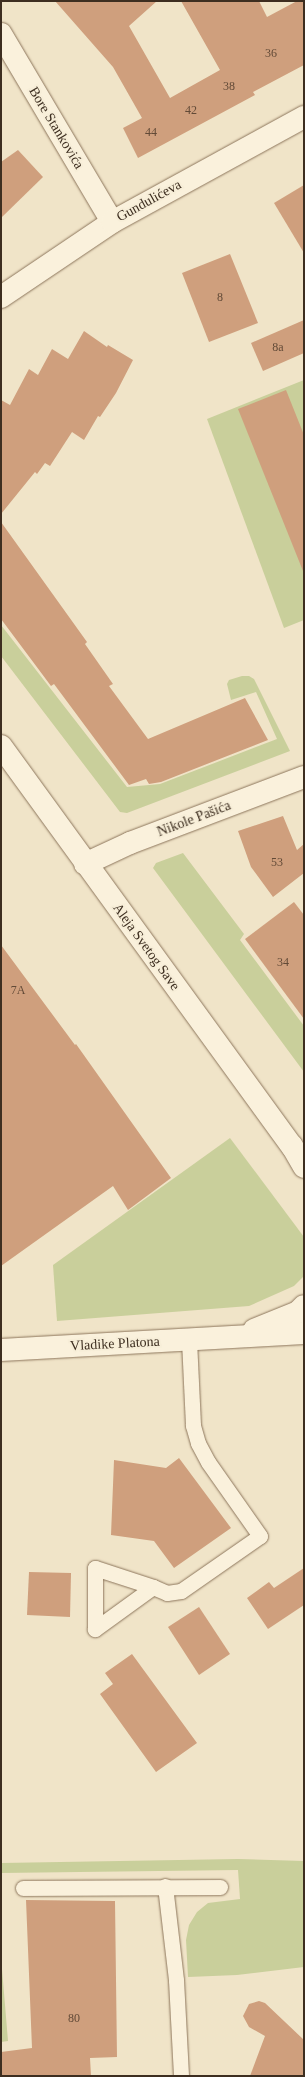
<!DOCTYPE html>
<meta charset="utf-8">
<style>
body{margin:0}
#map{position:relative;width:305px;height:2077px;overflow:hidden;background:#f0e4c8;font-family:"Times New Roman",serif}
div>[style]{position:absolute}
.green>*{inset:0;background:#c9cf9b}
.building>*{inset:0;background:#cf9f7d}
.roads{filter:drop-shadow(0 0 1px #8d765c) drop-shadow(0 0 1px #8d765c)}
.service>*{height:15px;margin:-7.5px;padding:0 7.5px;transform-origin:7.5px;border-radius:7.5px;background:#faf1dc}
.minor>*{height:22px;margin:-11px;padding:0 11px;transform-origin:11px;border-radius:11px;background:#faf1dc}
.tertiary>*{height:22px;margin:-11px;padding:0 11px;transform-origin:11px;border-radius:11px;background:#faf1dc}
.secondary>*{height:22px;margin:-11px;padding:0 11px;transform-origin:11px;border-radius:11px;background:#faf1dc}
span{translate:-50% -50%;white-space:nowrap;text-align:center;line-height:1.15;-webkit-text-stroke:4px #f7eed8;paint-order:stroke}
.number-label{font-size:12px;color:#624a37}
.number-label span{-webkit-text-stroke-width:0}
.street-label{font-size:14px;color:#3d2e20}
.frame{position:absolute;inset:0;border:2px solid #3d2e20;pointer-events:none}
</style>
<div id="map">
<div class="green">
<i style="clip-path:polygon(304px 380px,304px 620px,284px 628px,207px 419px)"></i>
<i style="clip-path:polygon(1px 625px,127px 787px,160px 784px,277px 739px,256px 692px,231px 700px,227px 684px,229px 680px,242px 676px,249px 676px,254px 679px,290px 751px,127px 813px,120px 812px,1px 656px)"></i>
<i style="clip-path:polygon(183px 853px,244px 934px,240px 940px,304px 1026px,304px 1072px,153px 868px,156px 863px)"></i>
<i style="clip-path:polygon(230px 1138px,304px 1237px,304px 1276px,294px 1286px,249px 1306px,57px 1321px,53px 1265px)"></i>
<i style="clip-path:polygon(238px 1859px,304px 1861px,304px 1967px,237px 1975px,188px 1977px,186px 1940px,189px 1925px,197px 1912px,208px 1903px,240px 1899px,238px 1870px,1px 1873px,1px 1863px)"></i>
<i style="clip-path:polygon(1px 1957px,8px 2041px,1px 2042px)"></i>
</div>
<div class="building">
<i style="clip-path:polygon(55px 1px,157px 1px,129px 26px,170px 98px,220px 70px,181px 1px,259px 1px,267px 17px,297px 1px,304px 1px,304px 65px,253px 92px,255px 95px,138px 158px,123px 128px,142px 118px,113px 67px)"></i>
<i style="clip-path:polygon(18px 150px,43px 177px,1px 218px,1px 162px)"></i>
<i style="clip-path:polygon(304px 185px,304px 253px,274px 203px)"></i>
<i style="clip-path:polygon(230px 254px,258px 323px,209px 342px,182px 273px)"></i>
<i style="clip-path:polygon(304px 320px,304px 353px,263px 371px,251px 343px)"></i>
<i style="clip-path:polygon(84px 331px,107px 347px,108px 345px,133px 360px,116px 393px,100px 417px,98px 416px,84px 440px,72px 432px,50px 466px,45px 463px,37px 474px,35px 472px,1px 514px,1px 400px,10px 405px,29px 369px,38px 375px,52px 349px,68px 359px)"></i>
<i style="clip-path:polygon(286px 390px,304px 435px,303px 571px,238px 409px)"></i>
<i style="clip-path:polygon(1px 522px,87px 642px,85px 644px,113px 684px,109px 686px,148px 739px,245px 698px,268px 740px,161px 782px,149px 784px,146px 779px,129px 785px,54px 684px,51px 686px,1px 619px)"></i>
<i style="clip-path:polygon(283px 816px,297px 850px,304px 844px,304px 873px,273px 897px,251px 867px,238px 831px)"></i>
<i style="clip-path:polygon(294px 902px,304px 915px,304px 1019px,245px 939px)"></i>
<i style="clip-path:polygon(1px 945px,75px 1045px,76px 1044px,171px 1178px,128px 1210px,113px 1186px,1px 1266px)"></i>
<i style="clip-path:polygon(179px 1458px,231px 1528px,174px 1568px,154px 1541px,111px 1535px,114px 1460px,166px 1468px)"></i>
<i style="clip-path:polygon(304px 1568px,304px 1605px,268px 1629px,247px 1598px,269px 1582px,274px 1588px)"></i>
<i style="clip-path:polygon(29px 1572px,71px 1573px,70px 1617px,27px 1615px)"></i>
<i style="clip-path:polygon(199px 1607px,230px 1654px,199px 1675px,168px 1627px)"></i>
<i style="clip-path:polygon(132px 1654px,197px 1743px,156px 1772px,100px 1694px,113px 1684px,105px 1673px)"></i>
<i style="clip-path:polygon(26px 1900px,115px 1901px,117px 2057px,90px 2058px,91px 2076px,1px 2076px,1px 2052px,32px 2048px)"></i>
<i style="clip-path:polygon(259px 2001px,265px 2003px,304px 2040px,304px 2076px,250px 2076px,265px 2036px,249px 2027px,243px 2016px,249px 2004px)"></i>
</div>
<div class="roads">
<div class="service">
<i style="left:95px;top:1568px;width:61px;rotate:18.1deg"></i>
<i style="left:153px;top:1587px;width:72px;rotate:144.1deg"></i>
<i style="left:95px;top:1629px;width:61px;rotate:-90deg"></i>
<i style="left:153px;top:1587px;width:15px;rotate:23deg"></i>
<i style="left:167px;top:1593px;width:14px;rotate:-8deg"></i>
<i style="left:181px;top:1591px;width:96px;rotate:-34.8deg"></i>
<i style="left:260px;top:1536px;width:90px;rotate:-125.1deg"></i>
<i style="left:208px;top:1462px;width:21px;rotate:-118deg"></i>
<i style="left:198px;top:1443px;width:19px;rotate:-106deg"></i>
<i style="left:193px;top:1425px;width:85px;rotate:-92.7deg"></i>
<i style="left:165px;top:1886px;width:95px;rotate:83.3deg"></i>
<i style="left:176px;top:1980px;width:96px;rotate:87deg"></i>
<i style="left:23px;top:1888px;width:197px;rotate:-0.3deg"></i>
</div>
<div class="minor">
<i style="left:1px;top:34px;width:218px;rotate:59.4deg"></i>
<i style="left:85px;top:864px;width:50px;rotate:-25deg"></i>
<i style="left:130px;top:843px;width:186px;rotate:-20.8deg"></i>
<i style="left:254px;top:1330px;width:48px;rotate:-22.2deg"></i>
<i style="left:298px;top:1312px;width:8px;rotate:-45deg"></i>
<i style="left:1px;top:1350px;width:303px;rotate:-3.2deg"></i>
</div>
<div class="tertiary">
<i style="left:1px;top:297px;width:134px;rotate:-34deg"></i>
<i style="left:112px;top:222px;width:219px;rotate:-28.7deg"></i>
</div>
<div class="secondary">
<i style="left:1px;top:746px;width:495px;rotate:54deg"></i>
<i style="left:292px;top:1146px;width:24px;rotate:60deg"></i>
</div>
</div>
<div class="number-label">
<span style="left:271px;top:54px">36</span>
<span style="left:229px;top:87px">38</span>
<span style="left:191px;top:111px">42</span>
<span style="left:151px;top:133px">44</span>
<span style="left:220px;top:298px">8</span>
<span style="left:278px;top:348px">8a</span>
<span style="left:277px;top:863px">53</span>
<span style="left:283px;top:963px">34</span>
<span style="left:18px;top:991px">7A</span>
<span style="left:74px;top:2019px">80</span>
</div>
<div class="street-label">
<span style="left:56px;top:128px;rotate:59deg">Bore Stankovića</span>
<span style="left:149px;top:201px;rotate:-29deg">Gundulićeva</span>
<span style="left:194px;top:819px;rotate:-21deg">Nikole Pašića</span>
<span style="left:146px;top:947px;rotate:54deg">Aleja Svetog Save</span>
<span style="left:115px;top:1344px;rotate:-3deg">Vladike Platona</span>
</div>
<div class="frame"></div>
</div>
